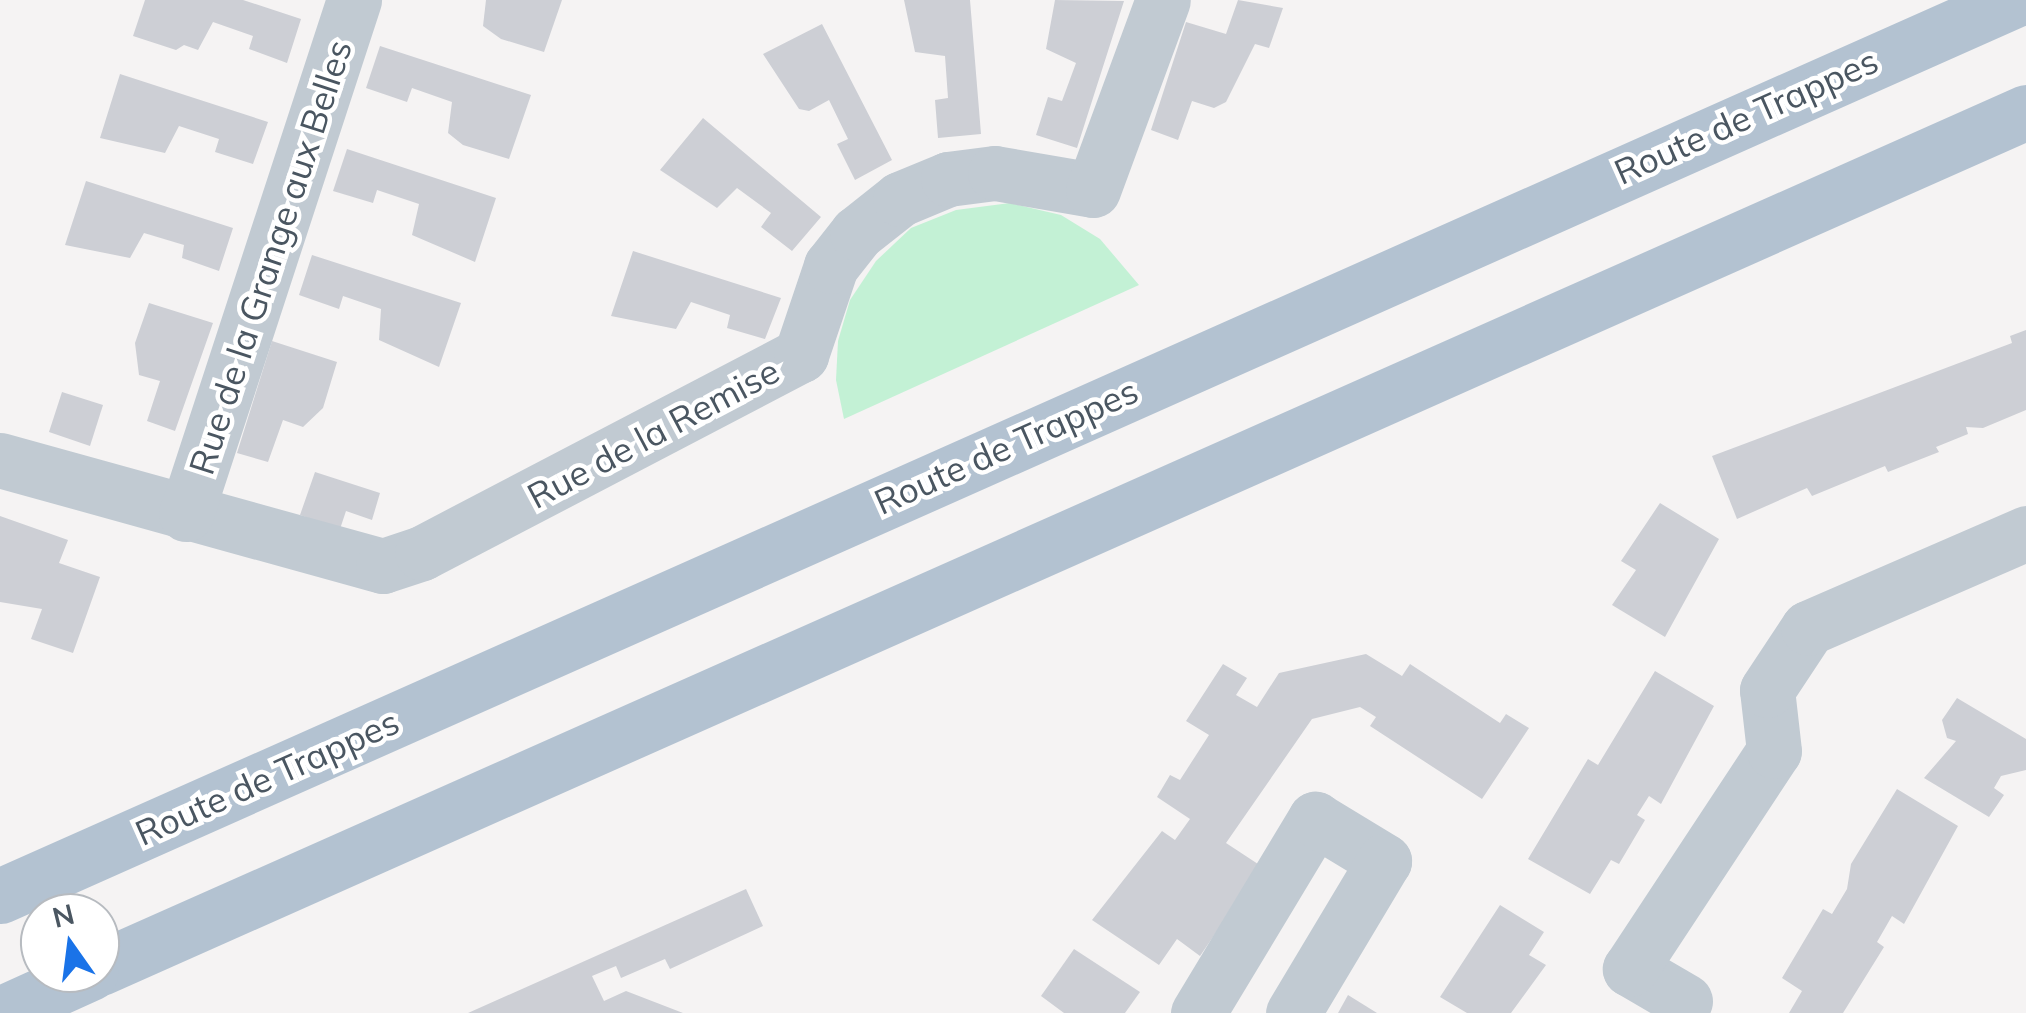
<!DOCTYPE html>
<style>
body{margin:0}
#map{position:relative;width:2026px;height:1013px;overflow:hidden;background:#f5f3f3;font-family:Mulish,sans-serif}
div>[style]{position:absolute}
.green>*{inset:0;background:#c3f1d5}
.building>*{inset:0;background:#cdcfd5}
.minor>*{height:55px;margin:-27.5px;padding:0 27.5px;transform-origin:27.5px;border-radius:27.5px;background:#c1cad2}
.major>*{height:55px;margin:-27.5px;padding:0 27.5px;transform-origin:27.5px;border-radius:27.5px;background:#b3c2d1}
span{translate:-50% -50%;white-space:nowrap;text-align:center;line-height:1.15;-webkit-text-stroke:9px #fff;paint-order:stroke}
.street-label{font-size:35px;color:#4a5661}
.north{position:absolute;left:20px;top:893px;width:100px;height:100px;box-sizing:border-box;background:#fff;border:2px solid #b7bbc0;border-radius:50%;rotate:346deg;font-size:28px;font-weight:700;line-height:40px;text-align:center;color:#4a5661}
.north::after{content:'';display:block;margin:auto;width:35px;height:45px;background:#1a73e8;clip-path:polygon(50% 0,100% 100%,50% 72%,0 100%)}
</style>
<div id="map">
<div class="green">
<i style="clip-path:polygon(1010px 203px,1061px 215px,1100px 239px,1139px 285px,844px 419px,836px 380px,838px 341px,850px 300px,876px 261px,911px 228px,956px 210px)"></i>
</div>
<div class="building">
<i style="clip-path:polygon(145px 0,243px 0,301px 19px,287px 63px,249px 49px,253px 36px,213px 22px,198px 50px,184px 45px,176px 50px,133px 36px)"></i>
<i style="clip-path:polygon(486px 0,562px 0,544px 52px,501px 39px,483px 26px)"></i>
<i style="clip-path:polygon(904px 0,970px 0,981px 134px,938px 138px,935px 100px,948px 98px,945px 56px,915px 52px)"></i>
<i style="clip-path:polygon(1055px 0,1124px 1px,1077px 148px,1036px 135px,1048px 97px,1062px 101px,1076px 63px,1046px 49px)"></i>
<i style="clip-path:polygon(1238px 0,1283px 8px,1269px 48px,1255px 44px,1226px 102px,1214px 108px,1192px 101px,1178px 140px,1151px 130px,1186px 22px,1226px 34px)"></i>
<i style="clip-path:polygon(822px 24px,892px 160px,855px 180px,837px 144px,848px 139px,829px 100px,809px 111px,799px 109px,763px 54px)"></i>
<i style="clip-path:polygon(380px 46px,531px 95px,509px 159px,463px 145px,448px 133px,452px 102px,412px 88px,407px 102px,366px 88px)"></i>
<i style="clip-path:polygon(120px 74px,268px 122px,253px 164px,215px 152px,219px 139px,179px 126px,165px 153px,100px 138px)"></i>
<i style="clip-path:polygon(703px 118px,821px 217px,792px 251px,761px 227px,771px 213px,737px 188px,717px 208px,660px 170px)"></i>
<i style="clip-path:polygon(347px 149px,496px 198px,475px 262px,412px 235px,419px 204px,377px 190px,373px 203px,333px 191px)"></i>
<i style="clip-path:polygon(86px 181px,233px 228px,219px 271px,182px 258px,184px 245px,144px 233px,130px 258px,65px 245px)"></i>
<i style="clip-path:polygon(633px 251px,781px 298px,765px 339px,727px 328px,730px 315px,691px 302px,676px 329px,611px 316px)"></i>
<i style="clip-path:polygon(312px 255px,461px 303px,439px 367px,379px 340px,381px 309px,343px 296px,339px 309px,299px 295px)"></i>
<i style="clip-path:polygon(149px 303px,213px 323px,175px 431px,147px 421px,160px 381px,139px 375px,135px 343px)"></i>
<i style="clip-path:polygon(2026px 330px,2026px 410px,1983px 428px,1966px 427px,1968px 434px,1936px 447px,1939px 452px,1888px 472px,1885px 466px,1812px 496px,1807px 488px,1737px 519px,1712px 456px,2012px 343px,2010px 336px)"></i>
<i style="clip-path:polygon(272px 341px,337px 362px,323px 408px,303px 427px,283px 420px,268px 462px,237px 453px)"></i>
<i style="clip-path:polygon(62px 392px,103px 405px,90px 446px,49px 432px)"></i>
<i style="clip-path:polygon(315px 472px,380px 493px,372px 520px,346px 511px,340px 529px,300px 515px)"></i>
<i style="clip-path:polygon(1660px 503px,1719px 539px,1665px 637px,1612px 605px,1636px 570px,1621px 561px)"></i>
<i style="clip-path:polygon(0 516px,68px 540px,59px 563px,100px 577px,73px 653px,31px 639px,42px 609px,0 602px)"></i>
<i style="clip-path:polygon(1366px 654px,1402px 676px,1410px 664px,1500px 723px,1506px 714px,1529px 728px,1482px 799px,1370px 726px,1376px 717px,1360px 707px,1312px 719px,1226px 843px,1261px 866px,1200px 956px,1177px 939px,1159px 965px,1092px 920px,1162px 831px,1175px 840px,1190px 819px,1157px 797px,1170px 775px,1180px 780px,1209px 735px,1186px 721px,1223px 664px,1247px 678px,1236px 695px,1257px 707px,1279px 673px)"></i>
<i style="clip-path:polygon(1655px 671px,1714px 706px,1661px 804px,1649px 796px,1637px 815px,1645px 820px,1619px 864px,1611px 860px,1590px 894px,1528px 859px,1588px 759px,1598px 765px)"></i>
<i style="clip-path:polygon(1957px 698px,2026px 739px,2026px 770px,2001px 776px,1994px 788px,2004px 795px,1989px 817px,1924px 778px,1956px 741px,1947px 738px,1942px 720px)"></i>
<i style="clip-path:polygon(1897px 789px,1958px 826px,1904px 924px,1892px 916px,1877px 942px,1884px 947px,1843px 1013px,1789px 1013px,1802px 991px,1782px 978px,1823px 909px,1832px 914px,1847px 889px,1851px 864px)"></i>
<i style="clip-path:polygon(746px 889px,763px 926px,670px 969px,665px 959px,621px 978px,616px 966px,592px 976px,604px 1001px,626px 991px,683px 1013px,468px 1013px)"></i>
<i style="clip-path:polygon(1500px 905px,1544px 932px,1529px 955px,1546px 965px,1511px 1013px,1467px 1013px,1440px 997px)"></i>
<i style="clip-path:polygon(1074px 949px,1140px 992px,1125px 1013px,1064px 1013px,1041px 996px)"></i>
<i style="clip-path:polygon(1348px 995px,1377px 1013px,1338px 1013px)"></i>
</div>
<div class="minor">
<i style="left:0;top:460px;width:397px;rotate:15.5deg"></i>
<i style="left:383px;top:566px;width:41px;rotate:-18.4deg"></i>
<i style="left:422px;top:553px;width:428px;rotate:-27.6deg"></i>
<i style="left:801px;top:355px;width:94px;rotate:-71.4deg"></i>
<i style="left:831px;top:266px;width:42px;rotate:-51.8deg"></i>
<i style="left:857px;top:233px;width:55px;rotate:-38.3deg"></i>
<i style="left:900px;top:199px;width:52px;rotate:-22.6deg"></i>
<i style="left:948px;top:179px;width:47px;rotate:-7.3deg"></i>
<i style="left:995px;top:173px;width:99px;rotate:9.8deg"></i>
<i style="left:1093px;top:190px;width:202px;rotate:-69.8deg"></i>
<i style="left:186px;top:514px;width:541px;rotate:-71.9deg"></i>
<i style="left:1685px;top:1001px;width:64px;rotate:-149.8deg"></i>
<i style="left:1630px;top:969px;width:261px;rotate:-56.6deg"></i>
<i style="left:1774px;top:751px;width:61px;rotate:-96.5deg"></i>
<i style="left:1767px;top:690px;width:74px;rotate:-56.5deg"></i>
<i style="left:1808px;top:628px;width:238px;rotate:-23.5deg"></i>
<i style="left:1198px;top:1013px;width:227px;rotate:-58.9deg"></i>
<i style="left:1315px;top:819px;width:81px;rotate:31.3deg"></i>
<i style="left:1384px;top:861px;width:177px;rotate:120.9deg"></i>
</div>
<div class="major">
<i style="left:0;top:896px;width:2204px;rotate:-23.98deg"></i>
<i style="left:100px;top:968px;width:2108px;rotate:-23.96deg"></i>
<i style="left:2px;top:1013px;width:97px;rotate:-24.4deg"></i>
</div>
<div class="street-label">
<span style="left:1746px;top:116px;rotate:-24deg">Route de Trappes</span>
<span style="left:270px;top:257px;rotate:-72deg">Rue de la Grange aux Belles</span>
<span style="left:653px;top:433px;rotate:-28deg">Rue de la Remise</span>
<span style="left:1006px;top:446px;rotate:-24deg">Route de Trappes</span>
<span style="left:267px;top:777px;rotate:-24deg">Route de Trappes</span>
</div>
<div class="north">N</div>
</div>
